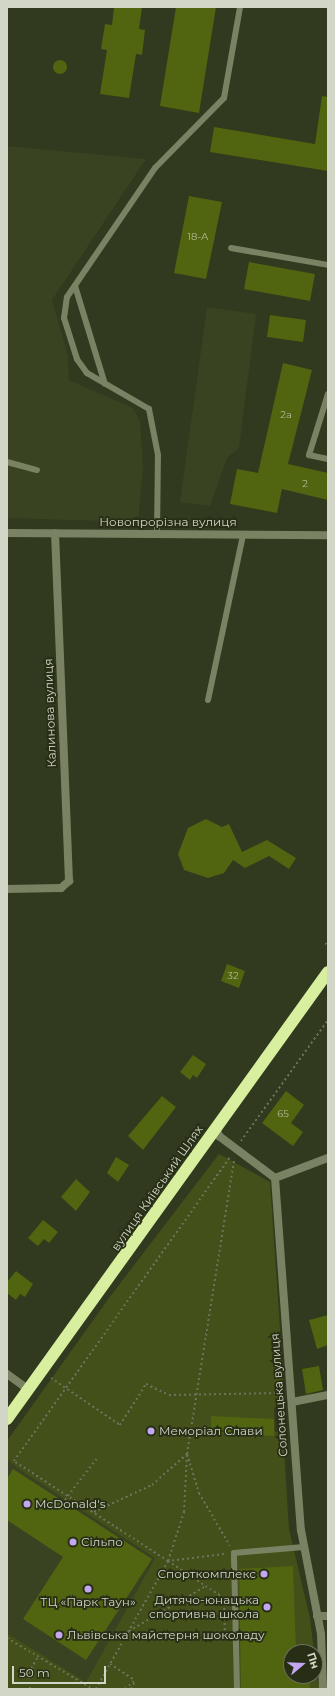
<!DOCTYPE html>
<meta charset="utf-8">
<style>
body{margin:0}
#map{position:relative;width:335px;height:1696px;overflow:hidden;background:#31391f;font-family:Montserrat,sans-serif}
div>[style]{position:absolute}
.built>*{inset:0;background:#394321}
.green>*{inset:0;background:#435019}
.building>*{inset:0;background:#516410}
.round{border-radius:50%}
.path>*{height:2px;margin-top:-1px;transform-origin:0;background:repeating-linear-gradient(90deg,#6c735d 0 2px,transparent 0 5px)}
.lane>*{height:6px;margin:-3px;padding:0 3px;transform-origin:3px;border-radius:3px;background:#798363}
.street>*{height:8px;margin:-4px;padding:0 4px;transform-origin:4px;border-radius:4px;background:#798363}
.highway>*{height:12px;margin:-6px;padding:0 6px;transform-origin:6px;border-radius:6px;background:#d8ef9f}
.dots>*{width:11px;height:11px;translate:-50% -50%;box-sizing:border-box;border:2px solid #272e15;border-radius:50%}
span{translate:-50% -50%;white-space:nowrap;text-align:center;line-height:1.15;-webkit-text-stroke:3.5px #272e15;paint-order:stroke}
.number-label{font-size:10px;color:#b1ba98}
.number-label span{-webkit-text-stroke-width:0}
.street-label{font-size:12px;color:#d1d6c6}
.poi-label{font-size:12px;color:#d1d6c6}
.left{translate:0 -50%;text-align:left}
.right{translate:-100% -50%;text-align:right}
.frame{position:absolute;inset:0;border:8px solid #d1d6c6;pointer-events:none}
.north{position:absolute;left:283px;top:1644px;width:40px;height:40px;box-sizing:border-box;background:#272e15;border:1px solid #6b715c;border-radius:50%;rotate:71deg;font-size:11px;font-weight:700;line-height:16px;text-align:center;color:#d1d6c6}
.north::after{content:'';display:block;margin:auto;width:14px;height:18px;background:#c4a7f1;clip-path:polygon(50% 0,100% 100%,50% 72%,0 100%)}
.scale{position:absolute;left:12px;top:1666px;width:94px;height:18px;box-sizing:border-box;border:2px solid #d1d6c6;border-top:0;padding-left:5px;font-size:12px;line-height:14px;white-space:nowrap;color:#d1d6c6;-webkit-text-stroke:3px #272e15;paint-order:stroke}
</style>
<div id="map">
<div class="built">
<i style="clip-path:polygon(7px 146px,146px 159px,52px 300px,68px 355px,69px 380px,133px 408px,140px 421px,143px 467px,138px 522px,7px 518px)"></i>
<i style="clip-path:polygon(207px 307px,256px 314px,239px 448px,227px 458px,210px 506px,180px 502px)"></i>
<i style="clip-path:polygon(7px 1459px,155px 1558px,86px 1682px,7px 1633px)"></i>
</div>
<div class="green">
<i style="clip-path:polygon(219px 1154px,270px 1182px,285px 1403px,274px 1408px,275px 1432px,283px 1433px,289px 1529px,310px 1618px,314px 1652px,291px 1652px,291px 1676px,315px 1676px,315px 1657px,318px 1684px,328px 1684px,328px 1689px,7px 1689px,7px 1633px,86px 1682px,155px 1558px,19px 1469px,7px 1459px,7px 1441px,109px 1298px)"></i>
</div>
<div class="building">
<i style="clip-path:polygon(114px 7px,142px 7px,139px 29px,145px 30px,142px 55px,136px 54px,129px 98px,100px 94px,107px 50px,101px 49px,105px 24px,112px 25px)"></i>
<i style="clip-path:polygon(176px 7px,216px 7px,199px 113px,160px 106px)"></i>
<i class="round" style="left:53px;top:60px;width:14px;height:14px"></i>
<i style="clip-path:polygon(322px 96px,328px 97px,328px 171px,210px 152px,214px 127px,315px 144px)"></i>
<i style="clip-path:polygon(189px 196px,222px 202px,206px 279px,174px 273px)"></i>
<i style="clip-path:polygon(249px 262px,315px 274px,310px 301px,244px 289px)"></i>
<i style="clip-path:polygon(270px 315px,306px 320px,303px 342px,267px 337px)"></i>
<i style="clip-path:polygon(283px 363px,312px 370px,288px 464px,328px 473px,328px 500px,282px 489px,277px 513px,230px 504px,237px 469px,258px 473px)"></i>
<i style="clip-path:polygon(206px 819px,222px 827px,229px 824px,242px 852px,267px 840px,296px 858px,289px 869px,269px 856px,245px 868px,233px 860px,224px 873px,208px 878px,184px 870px,178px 854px,188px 828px)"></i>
<i style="clip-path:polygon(227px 964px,245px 971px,239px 988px,221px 981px)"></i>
<i style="clip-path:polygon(193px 1055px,206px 1064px,197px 1078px,193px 1075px,190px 1080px,180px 1072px)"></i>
<i style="clip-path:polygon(286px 1091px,304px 1105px,291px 1123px,303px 1132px,293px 1146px,262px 1123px)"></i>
<i style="clip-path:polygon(162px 1096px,176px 1107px,143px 1150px,128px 1136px)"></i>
<i style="clip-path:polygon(116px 1157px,129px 1165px,118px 1182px,107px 1173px)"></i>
<i style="clip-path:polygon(76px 1179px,90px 1192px,76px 1211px,61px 1197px)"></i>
<i style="clip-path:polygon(43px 1220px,58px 1232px,49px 1243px,44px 1239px,38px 1246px,28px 1238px)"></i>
<i style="clip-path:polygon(16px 1271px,33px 1284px,25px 1297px,20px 1294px,16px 1300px,7px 1293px,7px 1282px)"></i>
<i style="clip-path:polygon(328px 1315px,328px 1345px,317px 1349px,309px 1320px)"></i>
<i style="clip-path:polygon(319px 1366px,323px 1390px,306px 1394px,302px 1369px)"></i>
<i style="clip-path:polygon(211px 1416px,274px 1419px,274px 1436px,211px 1433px)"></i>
<i style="clip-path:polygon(13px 1469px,152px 1559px,86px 1660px,23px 1619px,63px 1557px,7px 1520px,7px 1479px)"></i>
<i style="clip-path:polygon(293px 1566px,296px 1652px,291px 1652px,291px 1676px,309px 1676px,310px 1689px,241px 1689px,239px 1569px)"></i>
</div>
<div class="path">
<i style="left:325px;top:943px;width:4px;rotate:45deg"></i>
<i style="left:241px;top:1141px;width:149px;rotate:-54.3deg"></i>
<i style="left:51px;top:1378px;width:83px;rotate:34.3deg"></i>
<i style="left:120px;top:1425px;width:49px;rotate:-57.6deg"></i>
<i style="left:146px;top:1384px;width:25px;rotate:26deg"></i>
<i style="left:169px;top:1395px;width:112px;rotate:-1deg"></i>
<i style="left:65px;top:1500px;width:54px;rotate:-52.5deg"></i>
<i style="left:94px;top:1512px;width:64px;rotate:-25deg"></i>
<i style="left:152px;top:1485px;width:47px;rotate:-41.5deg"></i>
<i style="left:187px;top:1454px;width:41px;rotate:72.9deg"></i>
<i style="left:199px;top:1493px;width:61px;rotate:59.7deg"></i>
<i style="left:224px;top:1554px;width:56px;rotate:172.9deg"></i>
<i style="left:168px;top:1561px;width:67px;rotate:33.5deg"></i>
<i style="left:224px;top:1598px;width:42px;rotate:88.6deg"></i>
<i style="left:168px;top:1561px;width:184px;rotate:-147deg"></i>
<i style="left:14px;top:1461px;width:374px;rotate:-54.6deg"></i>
<i style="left:129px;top:1631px;width:89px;rotate:-30.3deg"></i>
<i style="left:7px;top:1638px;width:100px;rotate:30.7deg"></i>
<i style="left:110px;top:1664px;width:30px;rotate:33deg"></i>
<i style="left:30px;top:1689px;width:16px;rotate:-94deg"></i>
<i style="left:29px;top:1673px;width:19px;rotate:-62deg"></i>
<i style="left:96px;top:1689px;width:147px;rotate:-60.6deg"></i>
<i style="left:168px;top:1561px;width:52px;rotate:-71.9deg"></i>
<i style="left:184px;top:1512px;width:58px;rotate:-87deg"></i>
<i style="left:187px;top:1454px;width:297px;rotate:-80.9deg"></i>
<i style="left:125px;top:1689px;width:13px;rotate:-42deg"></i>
<i style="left:131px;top:1689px;width:9px;rotate:-63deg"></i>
</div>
<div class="lane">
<i style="left:231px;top:248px;width:98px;rotate:9.9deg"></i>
<i style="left:75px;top:286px;width:102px;rotate:73deg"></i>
<i style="left:328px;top:394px;width:64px;rotate:107.3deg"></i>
<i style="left:309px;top:455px;width:19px;rotate:12deg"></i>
<i style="left:7px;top:462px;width:31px;rotate:15deg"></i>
<i style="left:157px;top:534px;width:79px;rotate:-89.3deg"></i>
<i style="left:158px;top:455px;width:47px;rotate:-101.1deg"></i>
<i style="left:149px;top:409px;width:72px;rotate:-149.9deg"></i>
<i style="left:87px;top:373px;width:17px;rotate:-126deg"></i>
<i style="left:77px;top:359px;width:43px;rotate:-107.6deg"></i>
<i style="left:64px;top:318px;width:21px;rotate:-82deg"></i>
<i style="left:67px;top:297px;width:156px;rotate:-55.7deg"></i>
<i style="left:155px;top:168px;width:98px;rotate:-45.4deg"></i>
<i style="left:224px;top:98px;width:92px;rotate:-80deg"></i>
<i style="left:208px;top:700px;width:169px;rotate:-78deg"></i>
<i style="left:237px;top:1689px;width:136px;rotate:-91.3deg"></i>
<i style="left:234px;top:1553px;width:70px;rotate:-4.9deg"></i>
</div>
<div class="street">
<i style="left:7px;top:533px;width:321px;rotate:0.4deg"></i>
<i style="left:7px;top:889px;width:54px;rotate:-1.1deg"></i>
<i style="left:61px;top:888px;width:11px;rotate:-41deg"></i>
<i style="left:69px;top:881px;width:348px;rotate:-92.3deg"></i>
<i style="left:216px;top:1128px;width:9px;rotate:69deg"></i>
<i style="left:219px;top:1136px;width:70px;rotate:36.9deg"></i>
<i style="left:275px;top:1178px;width:353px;rotate:85.8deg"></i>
<i style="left:301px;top:1530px;width:106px;rotate:79.1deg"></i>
<i style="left:321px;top:1634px;width:55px;rotate:87.9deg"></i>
<i style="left:275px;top:1178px;width:57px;rotate:-20.7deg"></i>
<i style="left:7px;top:1374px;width:26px;rotate:36deg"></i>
<i style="left:292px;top:1402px;width:37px;rotate:-11deg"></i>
<i style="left:317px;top:1616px;width:11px"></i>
</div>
<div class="highway">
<i style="left:7px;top:1419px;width:550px;rotate:-54.32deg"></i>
</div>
<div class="dots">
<i style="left:151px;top:1431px;background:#c4a7f1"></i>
<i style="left:27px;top:1504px;background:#c4a7f1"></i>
<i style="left:73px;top:1542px;background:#c4a7f1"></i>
<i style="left:264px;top:1574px;background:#c4a7f1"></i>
<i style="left:88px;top:1589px;background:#c4a7f1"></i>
<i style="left:267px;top:1607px;background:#c4a7f1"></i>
<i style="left:59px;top:1635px;background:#c4a7f1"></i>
</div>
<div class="number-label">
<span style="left:198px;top:237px">18-А</span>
<span style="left:286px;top:415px">2а</span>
<span style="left:305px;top:484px">2</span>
<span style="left:233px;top:976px">32</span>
<span style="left:283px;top:1114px">65</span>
</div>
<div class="street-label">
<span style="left:168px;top:522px">Новопрорізна вулиця</span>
<span style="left:50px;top:713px;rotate:-92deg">Калинова вулиця</span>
<span style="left:157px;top:1188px;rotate:-55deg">вулиця Київський Шлях</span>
<span style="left:279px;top:1395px;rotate:-94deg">Солонецька вулиця</span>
</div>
<div class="poi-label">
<span class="left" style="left:159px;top:1431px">Mеморіал Слави</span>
<span class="left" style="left:35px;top:1504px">McDonald's</span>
<span class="left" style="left:81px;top:1542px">Сільпо</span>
<span class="right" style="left:256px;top:1574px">Спорткомплекс</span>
<span class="right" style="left:259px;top:1607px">Дитячо-юнацька<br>спортивна школа</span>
<span style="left:88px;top:1602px">ТЦ «Парк Таун»</span>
<span class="left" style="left:67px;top:1635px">Львівська майстерня шоколаду</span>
</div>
<div class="frame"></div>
<div class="north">Пн</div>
<div class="scale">50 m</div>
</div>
